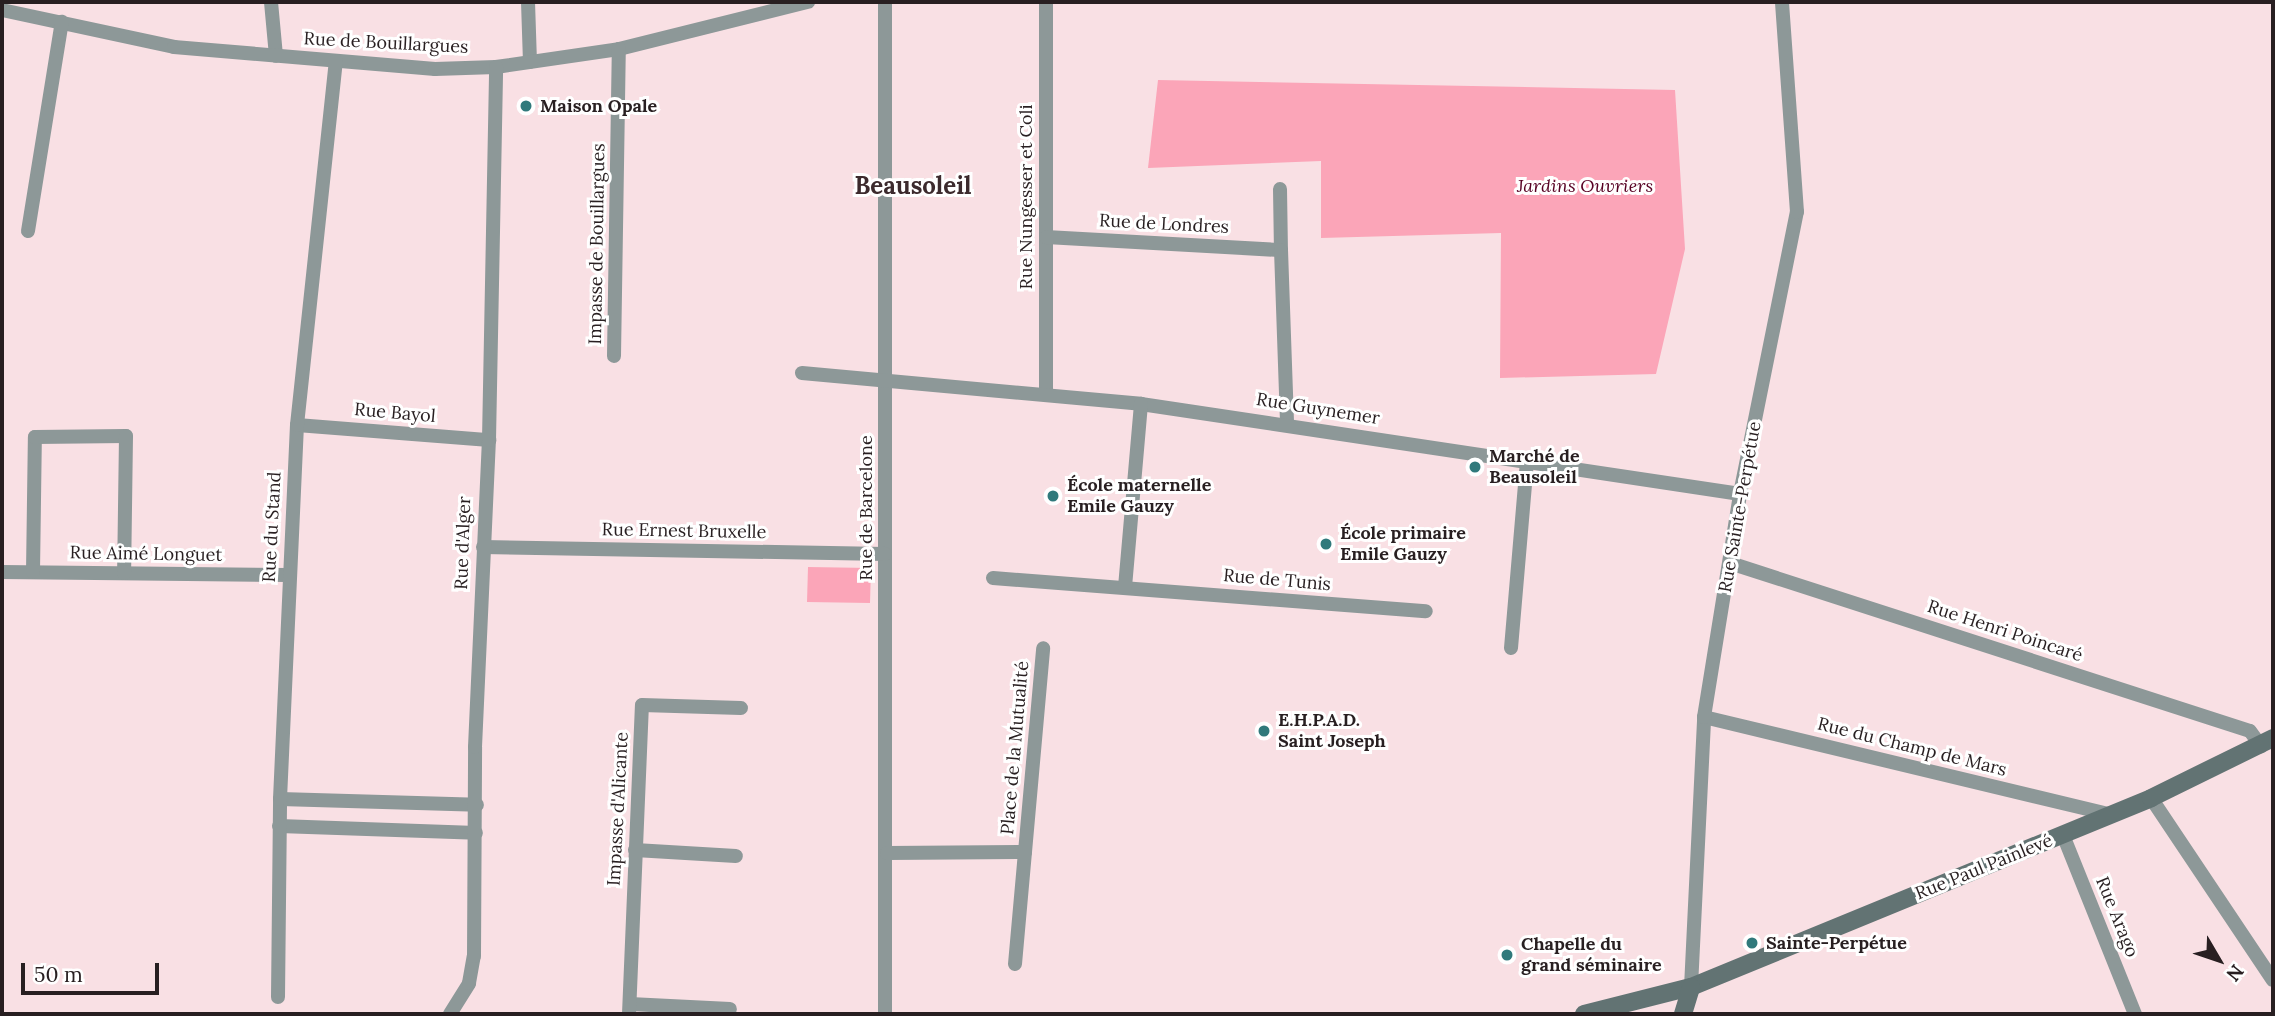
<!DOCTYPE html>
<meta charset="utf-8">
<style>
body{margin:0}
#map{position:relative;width:2275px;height:1016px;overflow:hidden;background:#f9e0e4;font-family:Lora,serif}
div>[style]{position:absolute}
.green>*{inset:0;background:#fba5b8}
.street>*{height:14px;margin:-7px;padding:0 7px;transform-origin:7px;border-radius:7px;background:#8d9898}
.secondary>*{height:18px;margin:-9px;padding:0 9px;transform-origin:9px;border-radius:9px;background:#627373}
.dots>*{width:19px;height:19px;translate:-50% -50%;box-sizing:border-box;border:4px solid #fff;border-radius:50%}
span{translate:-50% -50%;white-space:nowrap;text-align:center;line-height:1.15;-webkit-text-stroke:6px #fff;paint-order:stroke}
.street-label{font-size:18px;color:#281f21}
.poi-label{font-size:18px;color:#281f21;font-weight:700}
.left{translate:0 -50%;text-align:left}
.park-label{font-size:18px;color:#570023;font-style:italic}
.district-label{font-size:24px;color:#3c2a2d;font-weight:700}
.frame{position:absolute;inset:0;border:4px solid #281f21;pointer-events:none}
.north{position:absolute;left:2184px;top:925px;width:70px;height:70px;-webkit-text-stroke:5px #fff;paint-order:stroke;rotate:129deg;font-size:19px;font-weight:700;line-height:28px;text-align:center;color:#281f21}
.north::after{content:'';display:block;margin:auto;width:24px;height:32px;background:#281f21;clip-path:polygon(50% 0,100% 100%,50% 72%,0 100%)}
.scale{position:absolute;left:21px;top:963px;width:138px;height:32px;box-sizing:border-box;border:4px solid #281f21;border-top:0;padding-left:9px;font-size:21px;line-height:24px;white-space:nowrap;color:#281f21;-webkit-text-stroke:5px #fff;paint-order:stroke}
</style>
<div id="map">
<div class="green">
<i style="clip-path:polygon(1158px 80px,1675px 90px,1685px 249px,1656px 374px,1500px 378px,1501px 233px,1321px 238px,1321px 161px,1148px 168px)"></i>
<i style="clip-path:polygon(808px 567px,871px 568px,870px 603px,807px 602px)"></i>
</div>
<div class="street">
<i style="left:271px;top:2px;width:54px;rotate:84.7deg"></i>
<i style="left:528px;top:2px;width:60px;rotate:88.1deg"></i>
<i style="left:885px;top:2px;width:1012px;rotate:90deg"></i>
<i style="left:1046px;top:2px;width:390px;rotate:90deg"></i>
<i style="left:2px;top:10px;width:176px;rotate:12.1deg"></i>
<i style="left:174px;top:47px;width:262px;rotate:4.8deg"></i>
<i style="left:435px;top:69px;width:61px;rotate:-1.9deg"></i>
<i style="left:496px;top:67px;width:124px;rotate:-8.3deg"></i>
<i style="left:619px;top:49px;width:195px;rotate:-14deg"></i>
<i style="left:1280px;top:189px;width:61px;rotate:89.1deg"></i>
<i style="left:28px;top:231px;width:212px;rotate:-80.8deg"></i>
<i style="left:1046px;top:237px;width:235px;rotate:3.2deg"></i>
<i style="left:1281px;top:250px;width:173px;rotate:88deg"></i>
<i style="left:614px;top:356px;width:307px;rotate:-89.1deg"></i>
<i style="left:802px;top:373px;width:340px;rotate:5.2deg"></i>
<i style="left:1141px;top:404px;width:606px;rotate:8.54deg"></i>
<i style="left:297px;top:425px;width:193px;rotate:4.5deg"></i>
<i style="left:483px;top:547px;width:402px;rotate:1deg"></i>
<i style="left:1730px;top:563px;width:546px;rotate:17.9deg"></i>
<i style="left:2250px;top:731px;width:19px;rotate:54deg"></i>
<i style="left:2px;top:572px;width:287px;rotate:0.6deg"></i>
<i style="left:33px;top:572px;width:135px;rotate:-89.2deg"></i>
<i style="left:35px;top:437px;width:91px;rotate:-0.6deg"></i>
<i style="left:126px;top:436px;width:137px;rotate:90.8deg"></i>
<i style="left:993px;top:578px;width:434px;rotate:4.4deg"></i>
<i style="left:1125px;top:587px;width:184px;rotate:-85deg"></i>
<i style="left:1511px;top:648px;width:188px;rotate:-85.1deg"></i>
<i style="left:1704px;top:717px;width:419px;rotate:13.5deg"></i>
<i style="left:2151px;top:798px;width:219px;rotate:56.2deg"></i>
<i style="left:280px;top:799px;width:197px;rotate:1.7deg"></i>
<i style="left:279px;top:826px;width:197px;rotate:2deg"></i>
<i style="left:2063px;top:835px;width:193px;rotate:68.1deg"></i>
<i style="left:635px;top:850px;width:101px;rotate:3.4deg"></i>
<i style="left:887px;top:853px;width:138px;rotate:-0.4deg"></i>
<i style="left:1015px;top:964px;width:317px;rotate:-84.9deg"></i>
<i style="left:1691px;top:987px;width:270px;rotate:-87.2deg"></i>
<i style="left:1704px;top:717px;width:226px;rotate:-80.8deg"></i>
<i style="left:1740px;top:494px;width:288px;rotate:-78.6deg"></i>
<i style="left:1797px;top:212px;width:211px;rotate:-94.1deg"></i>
<i style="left:278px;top:997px;width:198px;rotate:-89.4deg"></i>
<i style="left:280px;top:799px;width:374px;rotate:-87.4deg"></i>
<i style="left:297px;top:425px;width:366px;rotate:-83.9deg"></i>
<i style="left:630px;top:1004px;width:100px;rotate:2.9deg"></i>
<i style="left:450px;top:1014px;width:36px;rotate:-58deg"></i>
<i style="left:469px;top:983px;width:27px;rotate:-80deg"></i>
<i style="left:474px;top:956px;width:209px;rotate:-89.7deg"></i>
<i style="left:475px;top:747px;width:307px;rotate:-87.4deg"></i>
<i style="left:489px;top:440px;width:373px;rotate:-88.9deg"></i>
<i style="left:629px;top:1014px;width:309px;rotate:-87.6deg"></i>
<i style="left:642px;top:705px;width:99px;rotate:1.7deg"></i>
</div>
<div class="secondary">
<i style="left:1584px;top:1014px;width:110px;rotate:-14.2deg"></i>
<i style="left:1691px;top:987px;width:497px;rotate:-22.3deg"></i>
<i style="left:2151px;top:798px;width:136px;rotate:-26.2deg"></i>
<i style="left:1683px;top:1014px;width:28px;rotate:-73deg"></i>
</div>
<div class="dots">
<i style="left:526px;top:106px;background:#30797b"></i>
<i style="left:1475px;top:467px;background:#30797b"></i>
<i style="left:1053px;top:496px;background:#30797b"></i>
<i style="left:1326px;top:544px;background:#30797b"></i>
<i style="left:1264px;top:731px;background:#30797b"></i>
<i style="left:1752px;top:943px;background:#30797b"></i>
<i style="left:1507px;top:955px;background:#30797b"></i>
</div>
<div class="street-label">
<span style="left:386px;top:43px;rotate:3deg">Rue de Bouillargues</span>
<span style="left:1026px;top:197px;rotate:-90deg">Rue Nungesser et Coli</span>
<span style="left:1164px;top:224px;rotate:3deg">Rue de Londres</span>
<span style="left:597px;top:244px;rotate:-89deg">Impasse de Bouillargues</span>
<span style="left:1318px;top:409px;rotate:9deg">Rue Guynemer</span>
<span style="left:395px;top:413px;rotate:5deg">Rue Bayol</span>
<span style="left:1740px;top:507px;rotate:-80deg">Rue Sainte-Perpétue</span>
<span style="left:866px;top:508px;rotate:-90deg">Rue de Barcelone</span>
<span style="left:272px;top:527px;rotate:-87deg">Rue du Stand</span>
<span style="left:684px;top:531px;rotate:1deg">Rue Ernest Bruxelle</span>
<span style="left:463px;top:543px;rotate:-88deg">Rue d'Alger</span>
<span style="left:146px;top:554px;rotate:1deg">Rue Aimé Longuet</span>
<span style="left:1277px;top:580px;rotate:5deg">Rue de Tunis</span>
<span style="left:2005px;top:631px;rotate:18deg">Rue Henri Poincaré</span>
<span style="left:1912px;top:747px;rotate:14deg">Rue du Champ de Mars</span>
<span style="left:1015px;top:748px;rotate:-85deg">Place de la Mutualité</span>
<span style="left:618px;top:809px;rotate:-87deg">Impasse d'Alicante</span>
<span style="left:1984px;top:867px;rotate:-22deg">Rue Paul Painlevé</span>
<span style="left:2117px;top:917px;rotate:68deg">Rue Arago</span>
</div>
<div class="poi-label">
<span class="left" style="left:540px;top:106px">Maison Opale</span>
<span class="left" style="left:1489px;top:467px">Marché de<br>Beausoleil</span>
<span class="left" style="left:1067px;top:496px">École maternelle<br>Emile Gauzy</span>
<span class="left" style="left:1340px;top:544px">École primaire<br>Emile Gauzy</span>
<span class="left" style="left:1278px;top:731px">E.H.P.A.D.<br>Saint Joseph</span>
<span class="left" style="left:1766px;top:943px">Sainte-Perpétue</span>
<span class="left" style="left:1521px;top:955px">Chapelle du<br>grand séminaire</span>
</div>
<div class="park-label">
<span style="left:1585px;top:186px">Jardins Ouvriers</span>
</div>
<div class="district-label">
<span style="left:913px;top:186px">Beausoleil</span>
</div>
<div class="frame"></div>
<div class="north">N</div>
<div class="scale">50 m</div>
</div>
